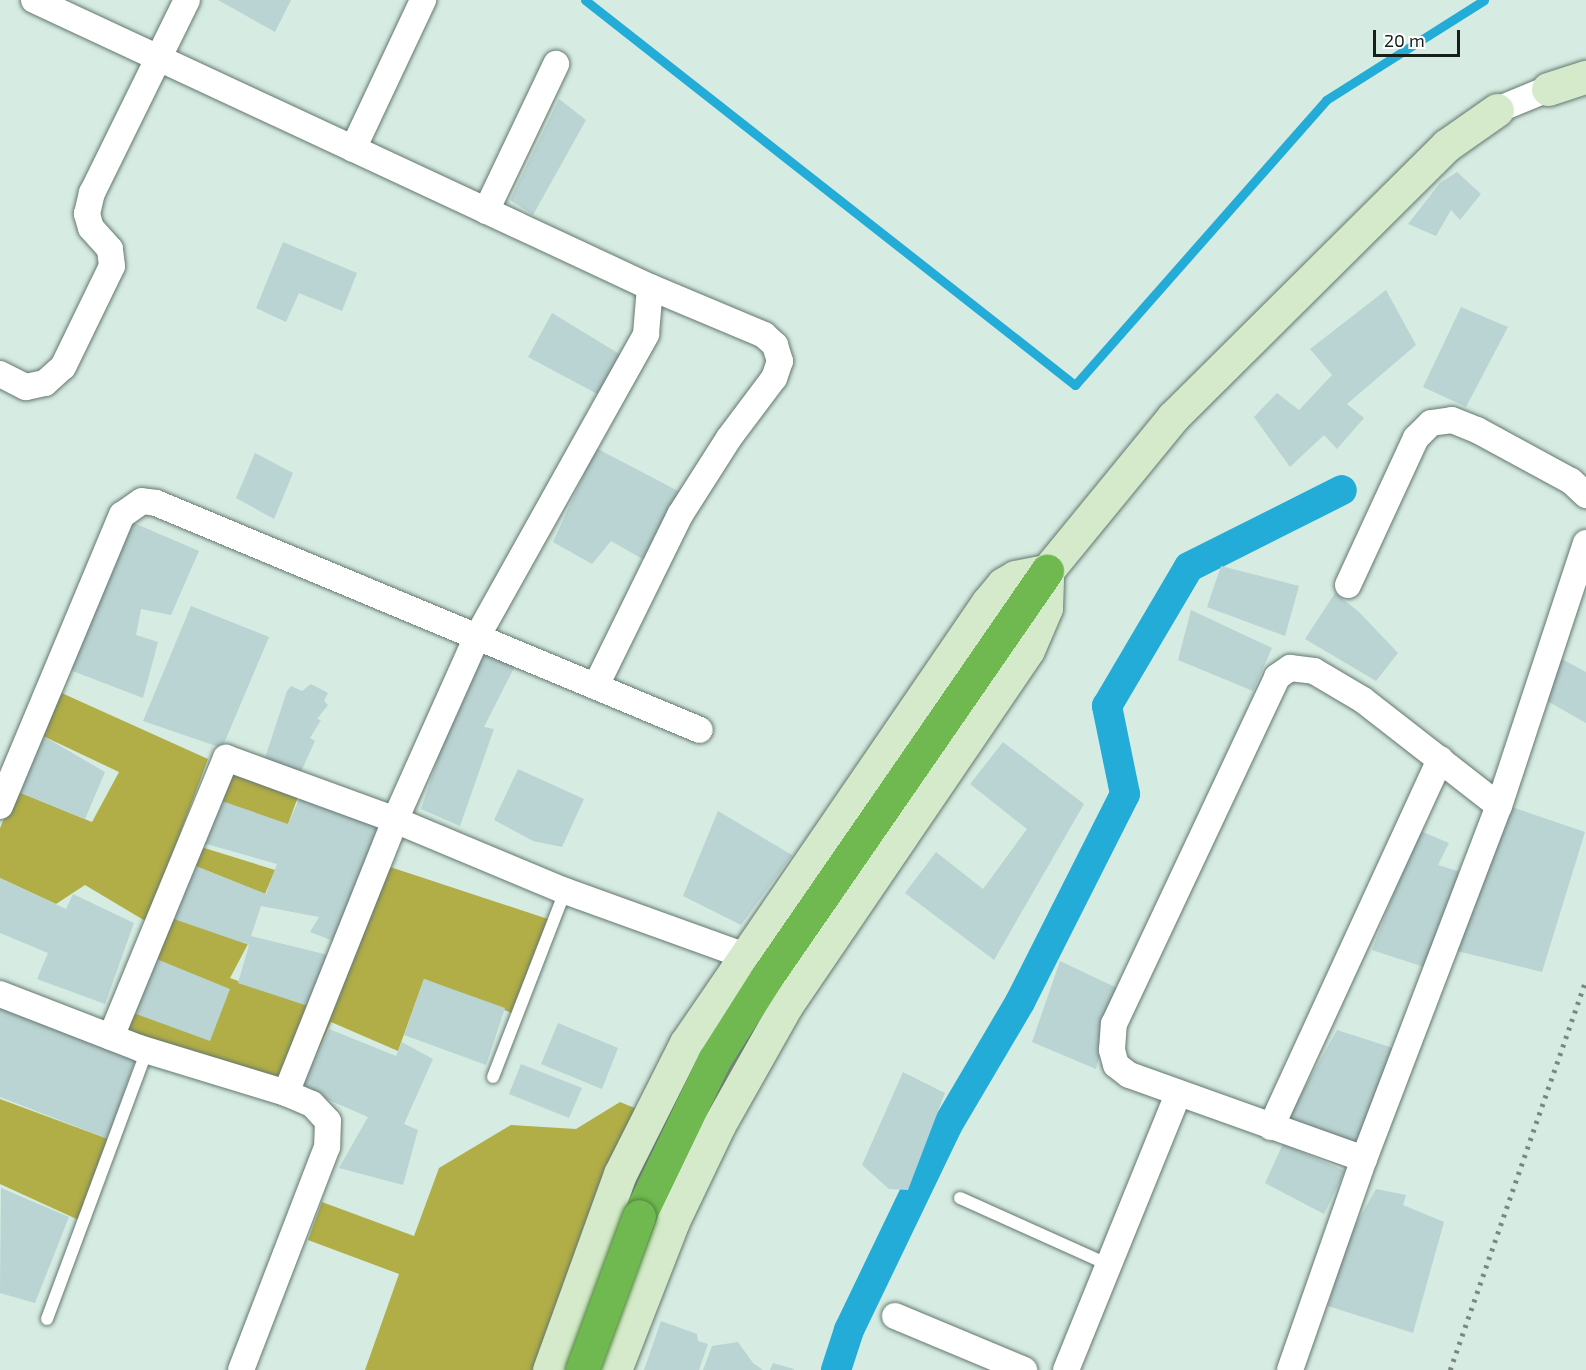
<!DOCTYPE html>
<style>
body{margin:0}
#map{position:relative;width:1586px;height:1370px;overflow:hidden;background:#d6ece2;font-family:"Exo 2",sans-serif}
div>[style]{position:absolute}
.forest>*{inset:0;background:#b1ae47}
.stream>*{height:9px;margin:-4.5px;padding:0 4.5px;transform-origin:4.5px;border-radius:4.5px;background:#22acd7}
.canal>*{height:30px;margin:-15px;padding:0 15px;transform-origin:15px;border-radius:15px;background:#22acd7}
.building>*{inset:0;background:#bad3d3}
.roads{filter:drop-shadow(0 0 2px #64776f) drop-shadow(0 0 2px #64776f)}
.lane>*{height:12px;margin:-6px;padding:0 6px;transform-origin:6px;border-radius:6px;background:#fff}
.street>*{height:26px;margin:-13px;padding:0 13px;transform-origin:13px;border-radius:13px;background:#fff}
.secondary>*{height:33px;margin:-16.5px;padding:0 16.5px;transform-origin:16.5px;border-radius:16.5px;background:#d4eaca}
.highway>*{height:33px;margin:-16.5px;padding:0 16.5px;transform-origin:16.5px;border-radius:16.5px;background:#6fb950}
.rail>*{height:4.5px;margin-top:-2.25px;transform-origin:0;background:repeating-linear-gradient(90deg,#788780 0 3px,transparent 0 9px)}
.bridges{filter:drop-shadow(0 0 2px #50833d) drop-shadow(0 0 2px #50833d)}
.highway-bridge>*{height:33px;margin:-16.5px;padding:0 16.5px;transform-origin:16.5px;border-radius:16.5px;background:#6fb950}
span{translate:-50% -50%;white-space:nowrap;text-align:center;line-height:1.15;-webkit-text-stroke:4.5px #fff;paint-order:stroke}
.scale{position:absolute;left:1373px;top:30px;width:87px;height:27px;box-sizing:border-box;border:3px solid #171f1b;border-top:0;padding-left:8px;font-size:18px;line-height:21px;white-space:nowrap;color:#171f1b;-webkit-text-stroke:4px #fff;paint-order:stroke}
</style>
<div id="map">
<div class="forest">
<i style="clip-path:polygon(55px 690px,208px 759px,147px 922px,85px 885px,56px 904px,0 878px,0 828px,16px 791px,92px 822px,119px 772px,43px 736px)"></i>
<i style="clip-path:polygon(226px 758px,302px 786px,288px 824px,198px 846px,275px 870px,265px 894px,193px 865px,248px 944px,230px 978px,311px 1007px,282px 1092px,113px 1032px)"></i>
<i style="clip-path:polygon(378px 863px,554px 921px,517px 1015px,424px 979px,398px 1051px,331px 1022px,301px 1088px)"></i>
<i style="clip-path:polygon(0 1099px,108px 1139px,83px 1222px,0 1184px)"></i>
<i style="clip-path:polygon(620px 1102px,642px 1111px,548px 1370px,365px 1370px,399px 1274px,308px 1240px,322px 1202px,414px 1236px,439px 1168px,511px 1125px,576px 1129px)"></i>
</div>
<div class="stream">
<i style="left:585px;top:0;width:623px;rotate:38.16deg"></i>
<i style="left:1075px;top:385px;width:380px;rotate:-48.6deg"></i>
<i style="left:1326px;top:100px;width:187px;rotate:-32.3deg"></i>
</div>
<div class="canal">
<i style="left:836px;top:1370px;width:42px;rotate:-72deg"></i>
<i style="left:849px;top:1330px;width:226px;rotate:-64.3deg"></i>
<i style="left:947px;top:1126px;width:144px;rotate:-59.5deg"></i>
<i style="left:1020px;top:1002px;width:233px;rotate:-63.2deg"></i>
<i style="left:1125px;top:794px;width:90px;rotate:-101.6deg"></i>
<i style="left:1107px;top:706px;width:161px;rotate:-59.5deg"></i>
<i style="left:1189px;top:567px;width:171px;rotate:-26.7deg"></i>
</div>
<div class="building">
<i style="clip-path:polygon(218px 0,291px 0,275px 32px)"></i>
<i style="clip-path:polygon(559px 99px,586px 120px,533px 215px,510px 200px)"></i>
<i style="clip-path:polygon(1457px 172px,1481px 194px,1460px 220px,1451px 210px,1436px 236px,1408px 224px,1440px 183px)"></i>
<i style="clip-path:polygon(283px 242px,357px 273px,342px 311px,299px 293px,286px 322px,256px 308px)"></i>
<i style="clip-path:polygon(1386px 290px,1416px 345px,1347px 404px,1364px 418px,1337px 449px,1324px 435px,1290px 467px,1254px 417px,1277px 393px,1299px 410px,1332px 375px,1310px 349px)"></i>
<i style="clip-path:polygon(1461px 307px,1508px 327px,1466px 407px,1423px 387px)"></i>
<i style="clip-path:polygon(552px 313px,626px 358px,603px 397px,528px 357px)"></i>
<i style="clip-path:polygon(596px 448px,682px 493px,646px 561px,611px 541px,592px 564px,553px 542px)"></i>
<i style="clip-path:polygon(255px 453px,293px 473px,274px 519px,236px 498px)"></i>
<i style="clip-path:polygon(127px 520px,199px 551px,171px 615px,141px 609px,136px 635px,158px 642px,143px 698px,70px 670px)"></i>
<i style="clip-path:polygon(1221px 566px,1299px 586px,1285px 636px,1207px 607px)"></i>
<i style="clip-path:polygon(1335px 593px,1359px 612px,1398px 653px,1376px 681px,1305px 639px)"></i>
<i style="clip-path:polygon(191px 606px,269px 637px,222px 748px,143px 721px)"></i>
<i style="clip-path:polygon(1191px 610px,1272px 648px,1253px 691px,1178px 660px)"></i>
<i style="clip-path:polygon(486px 641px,518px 660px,484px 727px,494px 729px,460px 826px,421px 809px,451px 719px)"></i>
<i style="clip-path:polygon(1562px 659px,1586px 672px,1586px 723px,1542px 698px)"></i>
<i style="clip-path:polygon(311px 684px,328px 693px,324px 701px,328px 705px,317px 719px,321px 720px,310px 738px,315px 741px,299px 776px,263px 764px,287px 691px,291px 686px,302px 691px)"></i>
<i style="clip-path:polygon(43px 736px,105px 772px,85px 819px,16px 791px)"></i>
<i style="clip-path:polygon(1003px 742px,1084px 804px,994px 960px,905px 893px,936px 852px,983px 889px,1027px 829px,970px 784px)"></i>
<i style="clip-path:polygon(518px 769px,584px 799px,562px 847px,533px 841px,494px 820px)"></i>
<i style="clip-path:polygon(301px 795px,382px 815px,336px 942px,310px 932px,319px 917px,261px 906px,251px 936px,328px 955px,311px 1007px,238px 983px,249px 945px,171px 918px,193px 865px,266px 894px,277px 864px,203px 843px,219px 800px,288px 824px)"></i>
<i style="clip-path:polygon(1509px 806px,1585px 832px,1542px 972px,1457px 951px)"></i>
<i style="clip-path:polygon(718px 811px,792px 855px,741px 925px,683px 896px)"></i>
<i style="clip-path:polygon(1418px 830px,1449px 843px,1438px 865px,1461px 872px,1427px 968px,1372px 950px)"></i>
<i style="clip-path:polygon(0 878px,66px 909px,73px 894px,134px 923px,105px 1004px,37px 979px,48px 953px,0 933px)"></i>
<i style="clip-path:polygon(154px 958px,230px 989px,210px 1041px,128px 1011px)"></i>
<i style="clip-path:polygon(1060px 961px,1117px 988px,1096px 1069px,1032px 1042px)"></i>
<i style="clip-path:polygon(424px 979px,505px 1008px,486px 1065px,404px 1035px)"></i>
<i style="clip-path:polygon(0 1004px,139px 1048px,108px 1139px,0 1097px)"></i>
<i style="clip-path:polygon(558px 1023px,618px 1048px,602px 1089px,541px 1064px)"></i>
<i style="clip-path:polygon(329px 1029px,396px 1056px,402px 1042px,433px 1059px,404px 1124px,418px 1130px,403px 1185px,339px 1168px,368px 1117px,301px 1088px)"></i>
<i style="clip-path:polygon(1337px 1030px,1393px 1048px,1366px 1152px,1288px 1118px)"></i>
<i style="clip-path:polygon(521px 1064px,582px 1088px,569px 1118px,509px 1094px)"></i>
<i style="clip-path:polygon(903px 1072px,945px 1093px,908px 1190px,889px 1189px,862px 1165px)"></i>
<i style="clip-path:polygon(1283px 1144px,1345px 1171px,1324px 1214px,1265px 1183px)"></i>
<i style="clip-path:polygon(1px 1188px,69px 1217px,35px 1303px,0 1293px)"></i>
<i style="clip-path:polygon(1376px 1189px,1406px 1195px,1403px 1205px,1444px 1222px,1413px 1333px,1328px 1306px,1347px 1240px)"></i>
<i style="clip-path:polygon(661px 1321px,697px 1334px,698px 1341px,708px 1344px,699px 1370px,644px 1370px)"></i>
<i style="clip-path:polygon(738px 1342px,753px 1363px,763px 1370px,703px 1370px,712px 1346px)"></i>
<i style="clip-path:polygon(773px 1363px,794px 1369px,794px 1370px,770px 1370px)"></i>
</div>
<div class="roads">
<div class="lane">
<i style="left:493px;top:1077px;width:199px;rotate:-68.8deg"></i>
<i style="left:960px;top:1198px;width:163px;rotate:24.2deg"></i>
<i style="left:47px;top:1319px;width:287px;rotate:-69.6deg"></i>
</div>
<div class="street">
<i style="left:34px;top:0;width:680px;rotate:24.98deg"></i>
<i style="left:650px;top:287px;width:124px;rotate:22.8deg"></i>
<i style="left:764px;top:335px;width:15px;rotate:42deg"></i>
<i style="left:775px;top:345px;width:17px;rotate:73deg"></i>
<i style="left:780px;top:361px;width:18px;rotate:109deg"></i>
<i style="left:774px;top:378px;width:75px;rotate:126.9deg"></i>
<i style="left:729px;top:438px;width:91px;rotate:122.5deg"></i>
<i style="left:680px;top:515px;width:191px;rotate:116.2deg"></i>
<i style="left:1497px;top:110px;width:55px;rotate:-22.4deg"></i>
<i style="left:353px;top:149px;width:165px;rotate:-64.8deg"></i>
<i style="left:486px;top:211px;width:163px;rotate:-64.5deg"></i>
<i style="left:0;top:374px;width:29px;rotate:27deg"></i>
<i style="left:26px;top:387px;width:19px;rotate:-12deg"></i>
<i style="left:45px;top:383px;width:24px;rotate:-42deg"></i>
<i style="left:63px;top:367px;width:112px;rotate:-64.1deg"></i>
<i style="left:112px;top:266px;width:17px;rotate:-97deg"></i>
<i style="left:110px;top:249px;width:28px;rotate:-132deg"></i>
<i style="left:91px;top:228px;width:15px;rotate:-106deg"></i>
<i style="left:87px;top:214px;width:22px;rotate:-77deg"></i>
<i style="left:92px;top:193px;width:215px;rotate:-63.8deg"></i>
<i style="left:1348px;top:585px;width:162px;rotate:-65.2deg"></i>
<i style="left:1416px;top:438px;width:21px;rotate:-45deg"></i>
<i style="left:1431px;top:423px;width:21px;rotate:-8deg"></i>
<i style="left:1452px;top:420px;width:27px;rotate:22deg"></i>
<i style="left:1477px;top:430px;width:107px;rotate:28.5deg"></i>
<i style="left:1571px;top:481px;width:21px;rotate:43deg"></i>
<i style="left:0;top:806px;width:316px;rotate:-67.3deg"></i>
<i style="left:122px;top:515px;width:24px;rotate:-35deg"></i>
<i style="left:142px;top:501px;width:14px;rotate:8deg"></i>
<i style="left:156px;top:503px;width:589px;rotate:22.65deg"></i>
<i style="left:0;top:994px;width:149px;rotate:21.2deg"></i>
<i style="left:139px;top:1048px;width:154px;rotate:17deg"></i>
<i style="left:286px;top:1093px;width:28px;rotate:23deg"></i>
<i style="left:312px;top:1104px;width:23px;rotate:47deg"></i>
<i style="left:328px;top:1121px;width:26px;rotate:92deg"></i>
<i style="left:327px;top:1147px;width:239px;rotate:111.1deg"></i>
<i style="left:111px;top:1037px;width:302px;rotate:-67.6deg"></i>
<i style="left:226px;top:758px;width:180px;rotate:20.1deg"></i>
<i style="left:395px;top:820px;width:184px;rotate:22.7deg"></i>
<i style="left:565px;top:891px;width:189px;rotate:19.8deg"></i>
<i style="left:286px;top:1093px;width:294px;rotate:-68.2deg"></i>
<i style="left:395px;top:820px;width:201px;rotate:-65.9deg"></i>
<i style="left:477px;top:637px;width:347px;rotate:-60.8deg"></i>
<i style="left:646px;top:334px;width:47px;rotate:-85.1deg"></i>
<i style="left:1271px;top:1127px;width:405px;rotate:-65.3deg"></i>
<i style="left:1364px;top:1159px;width:250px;rotate:-160.3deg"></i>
<i style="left:1129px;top:1075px;width:16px;rotate:-142deg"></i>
<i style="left:1116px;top:1065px;width:16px;rotate:-105deg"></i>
<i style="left:1112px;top:1050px;width:26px;rotate:-86deg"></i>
<i style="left:1114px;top:1024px;width:383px;rotate:-64.8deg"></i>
<i style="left:1277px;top:677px;width:16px;rotate:-35deg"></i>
<i style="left:1290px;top:668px;width:24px;rotate:7deg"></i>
<i style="left:1314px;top:671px;width:57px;rotate:30.6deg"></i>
<i style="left:1363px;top:700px;width:172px;rotate:37.9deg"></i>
<i style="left:895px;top:1316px;width:140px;rotate:22.7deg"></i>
<i style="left:1066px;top:1370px;width:298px;rotate:-67.9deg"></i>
<i style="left:1290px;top:1370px;width:224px;rotate:-70.7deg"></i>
<i style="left:1364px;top:1159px;width:378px;rotate:-69.1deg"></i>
<i style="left:1499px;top:806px;width:277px;rotate:-71.7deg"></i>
</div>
<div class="secondary">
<i style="left:1548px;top:89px;width:40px;rotate:-18deg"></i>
<i style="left:549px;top:1370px;width:208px;rotate:-70.1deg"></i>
<i style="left:620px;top:1174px;width:147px;rotate:-63.3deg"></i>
<i style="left:686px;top:1043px;width:534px;rotate:-55.6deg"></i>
<i style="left:988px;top:602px;width:23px;rotate:-50deg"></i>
<i style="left:1003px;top:584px;width:14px;rotate:-30deg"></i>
<i style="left:1015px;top:577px;width:33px;rotate:-11deg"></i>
<i style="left:615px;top:1370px;width:160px;rotate:-68.7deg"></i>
<i style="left:673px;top:1221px;width:106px;rotate:-64.4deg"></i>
<i style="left:719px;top:1125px;width:137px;rotate:-60.6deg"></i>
<i style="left:786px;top:1006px;width:430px;rotate:-55.8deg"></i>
<i style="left:1028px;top:650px;width:46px;rotate:-66.8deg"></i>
<i style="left:1046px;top:608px;width:37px;rotate:-88deg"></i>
<i style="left:1047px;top:571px;width:199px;rotate:-50.7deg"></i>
<i style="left:1173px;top:417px;width:386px;rotate:-44.8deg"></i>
<i style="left:1447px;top:145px;width:61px;rotate:-35deg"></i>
</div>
<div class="highway">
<i style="left:639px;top:1216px;width:173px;rotate:-64.3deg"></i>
<i style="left:714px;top:1060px;width:97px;rotate:-57.6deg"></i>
<i style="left:766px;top:978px;width:495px;rotate:-55.4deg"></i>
</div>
</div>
<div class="rail">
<i style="left:1450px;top:1370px;width:413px;rotate:-70.8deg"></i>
</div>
<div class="bridges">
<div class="highway-bridge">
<i style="left:582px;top:1370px;width:164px;rotate:-69.7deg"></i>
</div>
</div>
<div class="scale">20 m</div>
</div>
